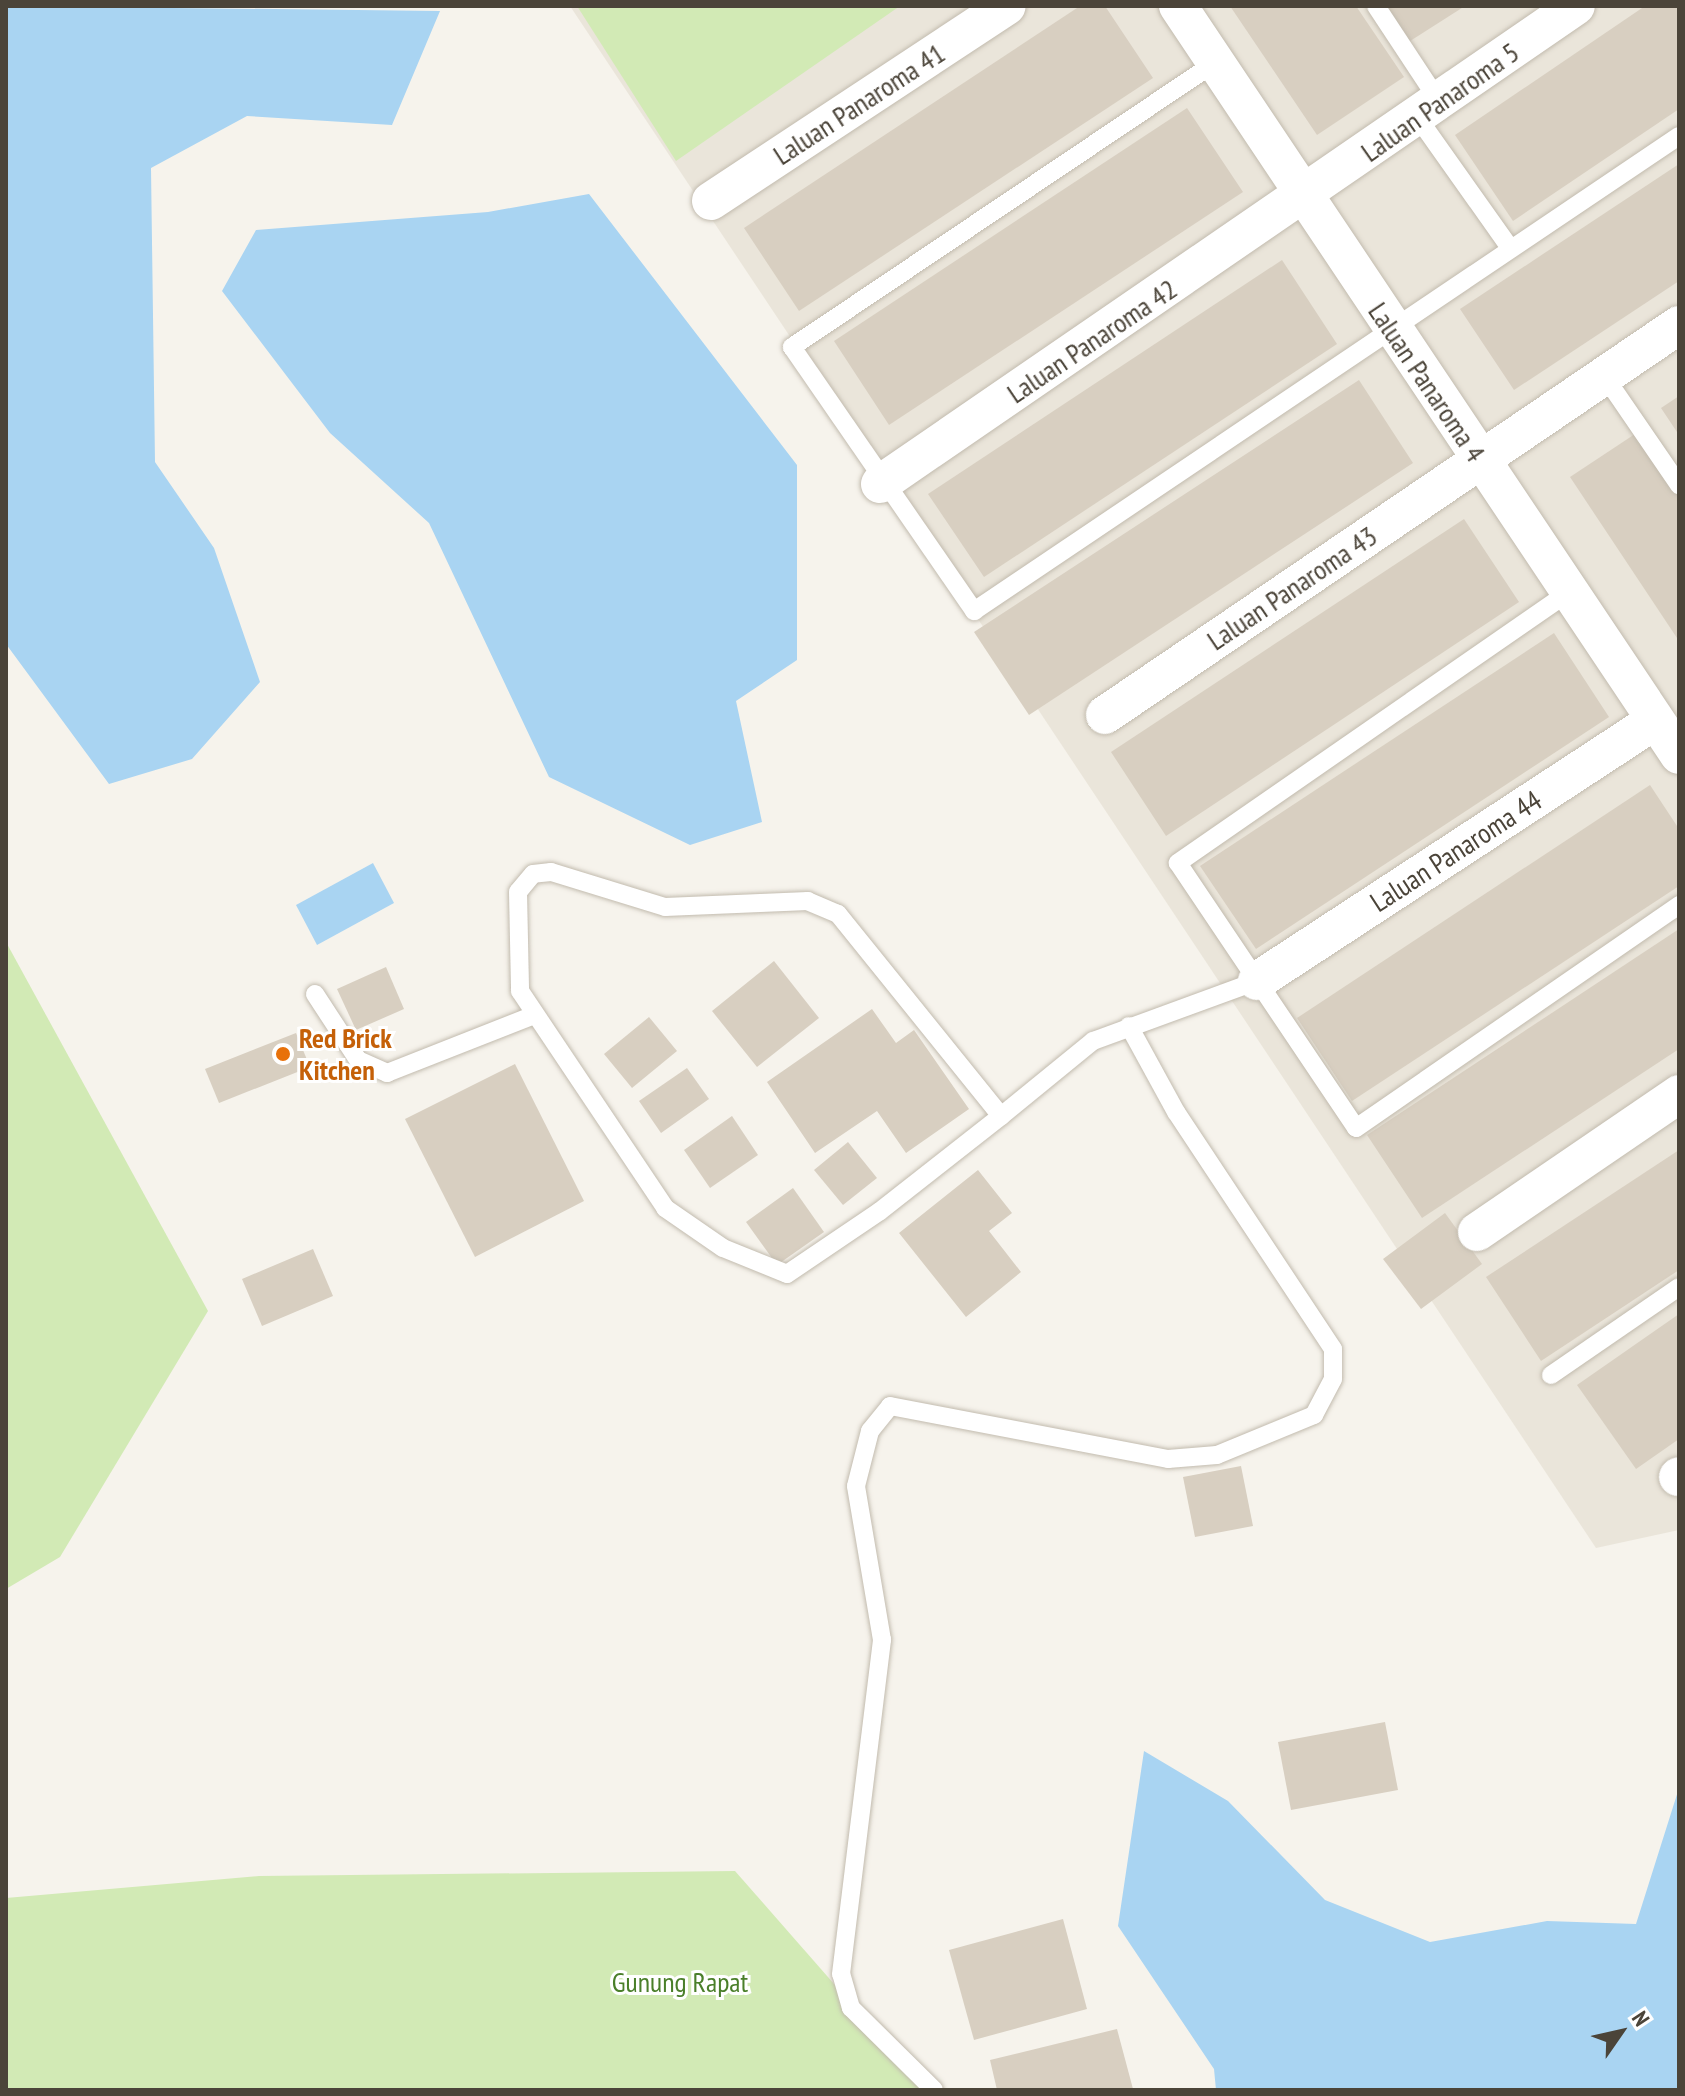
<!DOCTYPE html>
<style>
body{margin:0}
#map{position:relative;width:1685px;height:2096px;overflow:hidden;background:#f6f3ec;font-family:"PT Sans Narrow",sans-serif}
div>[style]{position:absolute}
.residential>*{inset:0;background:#eae5da}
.green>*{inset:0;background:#d2eab5}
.water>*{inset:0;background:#a9d4f2}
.building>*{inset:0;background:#d8cfc1}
.roads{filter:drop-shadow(0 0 2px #c2bbae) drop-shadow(0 0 2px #c2bbae)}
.lane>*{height:18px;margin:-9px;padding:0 9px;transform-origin:9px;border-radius:9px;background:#fff}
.street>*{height:38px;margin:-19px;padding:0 19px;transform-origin:19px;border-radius:19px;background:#fff}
.dots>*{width:22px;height:22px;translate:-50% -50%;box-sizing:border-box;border:4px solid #fff;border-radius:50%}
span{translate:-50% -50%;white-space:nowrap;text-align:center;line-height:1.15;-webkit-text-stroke:6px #fff;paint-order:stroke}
.street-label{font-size:28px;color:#4b4439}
.food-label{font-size:28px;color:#c56008;font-weight:700}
.left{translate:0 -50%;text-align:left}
.park-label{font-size:28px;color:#4a7f2a}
.frame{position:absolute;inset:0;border:8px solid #4b4439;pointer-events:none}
.north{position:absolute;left:1581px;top:1992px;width:80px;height:80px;-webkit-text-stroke:6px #fff;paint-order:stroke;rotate:56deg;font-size:22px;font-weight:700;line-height:32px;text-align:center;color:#4b4439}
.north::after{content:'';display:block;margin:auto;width:28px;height:36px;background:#4b4439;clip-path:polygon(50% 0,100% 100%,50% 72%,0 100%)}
</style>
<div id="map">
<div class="residential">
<i style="clip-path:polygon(570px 6px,1679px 6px,1679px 1530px,1596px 1548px)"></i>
</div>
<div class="green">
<i style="clip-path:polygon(577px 6px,900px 6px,676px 161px)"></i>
<i style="clip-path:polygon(6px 942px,208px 1311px,60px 1557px,6px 1589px)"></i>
<i style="clip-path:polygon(735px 1871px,927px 2090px,6px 2090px,6px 1898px,259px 1876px)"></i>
</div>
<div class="water">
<i style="clip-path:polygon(6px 6px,440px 11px,392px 125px,247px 116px,151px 168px,155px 462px,214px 548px,260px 682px,192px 759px,109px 784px,6px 644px)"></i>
<i style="clip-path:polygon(589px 194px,797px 465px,797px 660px,736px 701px,762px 822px,690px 845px,549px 777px,429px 523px,330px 433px,222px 291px,256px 230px,488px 212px)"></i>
<i style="clip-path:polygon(373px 863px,394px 903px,317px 945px,296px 905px)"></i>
<i style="clip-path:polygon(1144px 1751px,1228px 1801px,1325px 1900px,1430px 1942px,1547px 1921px,1636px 1924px,1679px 1788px,1679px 2090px,1216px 2090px,1214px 2069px,1118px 1926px)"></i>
</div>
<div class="building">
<i style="clip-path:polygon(1080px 6px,1105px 6px,1153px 78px,799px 311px,744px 228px)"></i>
<i style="clip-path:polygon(1230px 6px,1356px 6px,1404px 77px,1317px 135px)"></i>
<i style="clip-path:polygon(1383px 6px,1465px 6px,1407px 43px)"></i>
<i style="clip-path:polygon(1645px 6px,1679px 6px,1679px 109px,1513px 221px,1455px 135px)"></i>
<i style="clip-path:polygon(1187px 108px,1243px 192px,889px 425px,834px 341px)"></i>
<i style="clip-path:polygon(1679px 164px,1679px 281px,1514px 390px,1460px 309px)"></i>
<i style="clip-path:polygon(1282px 260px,1337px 344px,984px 577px,928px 494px)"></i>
<i style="clip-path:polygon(1359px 380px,1413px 463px,1029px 715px,974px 632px)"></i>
<i style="clip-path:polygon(1679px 396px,1679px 435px,1661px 408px)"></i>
<i style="clip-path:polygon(1638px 432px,1679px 494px,1679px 641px,1570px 477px)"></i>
<i style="clip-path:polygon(1464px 519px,1519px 602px,1166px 836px,1111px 752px)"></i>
<i style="clip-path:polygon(1554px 633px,1609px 717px,1256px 949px,1200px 866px)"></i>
<i style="clip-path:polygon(1650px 785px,1679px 829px,1679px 886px,1352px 1101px,1297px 1018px)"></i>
<i style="clip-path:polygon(1679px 929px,1679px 1049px,1422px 1218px,1367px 1135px)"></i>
<i style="clip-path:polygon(774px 961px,819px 1018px,757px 1067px,712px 1011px)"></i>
<i style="clip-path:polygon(386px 967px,404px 1009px,356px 1030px,337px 989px)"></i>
<i style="clip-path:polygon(872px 1009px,896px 1043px,914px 1030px,969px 1109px,906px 1153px,877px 1111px,815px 1153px,767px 1082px)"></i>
<i style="clip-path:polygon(649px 1017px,677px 1051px,632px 1088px,604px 1054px)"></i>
<i style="clip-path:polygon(296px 1033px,310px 1067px,219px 1103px,205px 1069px)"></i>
<i style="clip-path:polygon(515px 1064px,584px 1201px,475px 1257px,405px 1119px)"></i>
<i style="clip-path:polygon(687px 1068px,709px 1099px,661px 1133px,639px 1101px)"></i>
<i style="clip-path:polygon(732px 1116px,758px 1155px,710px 1188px,684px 1150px)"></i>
<i style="clip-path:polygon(848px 1142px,877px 1178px,843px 1205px,814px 1170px)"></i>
<i style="clip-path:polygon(1679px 1150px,1679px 1270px,1541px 1361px,1486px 1277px)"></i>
<i style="clip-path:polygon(978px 1170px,1012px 1213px,989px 1231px,1021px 1272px,966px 1317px,899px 1233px)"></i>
<i style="clip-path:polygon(793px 1188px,824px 1232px,777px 1265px,746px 1222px)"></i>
<i style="clip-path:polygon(1445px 1213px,1482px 1264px,1421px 1309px,1383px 1259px)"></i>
<i style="clip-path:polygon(313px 1249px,333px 1296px,262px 1326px,242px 1279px)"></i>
<i style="clip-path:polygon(1679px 1314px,1679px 1439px,1636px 1469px,1577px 1385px)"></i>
<i style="clip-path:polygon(1241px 1466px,1253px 1526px,1195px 1537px,1183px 1477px)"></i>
<i style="clip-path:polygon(1385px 1722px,1398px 1790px,1291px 1810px,1278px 1742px)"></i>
<i style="clip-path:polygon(1063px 1919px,1087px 2009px,974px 2040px,949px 1950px)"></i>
<i style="clip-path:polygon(1117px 2029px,1133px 2089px,997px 2090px,990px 2060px)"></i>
</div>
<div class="roads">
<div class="lane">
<i style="left:1376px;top:6px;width:116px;rotate:56.6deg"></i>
<i style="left:1216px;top:62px;width:511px;rotate:146.09deg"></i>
<i style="left:792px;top:347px;width:321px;rotate:55.4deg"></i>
<i style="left:974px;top:611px;width:850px;rotate:-33.97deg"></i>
<i style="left:1418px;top:118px;width:159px;rotate:54.7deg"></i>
<i style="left:1603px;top:374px;width:135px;rotate:55.6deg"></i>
<i style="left:1569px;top:592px;width:476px;rotate:145.3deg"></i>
<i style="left:1178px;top:863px;width:319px;rotate:56.1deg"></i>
<i style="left:1356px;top:1128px;width:393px;rotate:-34.6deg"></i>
<i style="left:315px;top:994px;width:79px;rotate:56.9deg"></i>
<i style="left:358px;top:1060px;width:32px;rotate:24deg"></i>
<i style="left:387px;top:1073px;width:158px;rotate:-21.5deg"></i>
<i style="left:1001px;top:1116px;width:260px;rotate:-128.9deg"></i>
<i style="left:838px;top:914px;width:33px;rotate:-157deg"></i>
<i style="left:808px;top:901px;width:143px;rotate:177.6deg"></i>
<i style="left:665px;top:907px;width:119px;rotate:-162.9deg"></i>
<i style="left:551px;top:872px;width:18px;rotate:174deg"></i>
<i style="left:533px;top:874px;width:23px;rotate:130deg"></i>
<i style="left:518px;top:892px;width:99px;rotate:88.8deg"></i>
<i style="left:520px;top:991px;width:261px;rotate:56.2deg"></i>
<i style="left:665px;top:1208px;width:70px;rotate:34.6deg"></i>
<i style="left:723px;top:1248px;width:69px;rotate:22.1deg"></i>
<i style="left:787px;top:1274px;width:112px;rotate:-34.1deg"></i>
<i style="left:880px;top:1211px;width:154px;rotate:-38.1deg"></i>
<i style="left:1001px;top:1116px;width:119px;rotate:-39.2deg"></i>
<i style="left:1093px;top:1041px;width:175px;rotate:-20.1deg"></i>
<i style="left:1551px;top:1375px;width:155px;rotate:-34.5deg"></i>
<i style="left:934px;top:2090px;width:117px;rotate:-135.3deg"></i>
<i style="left:851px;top:2008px;width:35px;rotate:-106deg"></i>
<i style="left:841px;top:1974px;width:337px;rotate:-83deg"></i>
<i style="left:882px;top:1640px;width:156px;rotate:-99.6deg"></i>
<i style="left:856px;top:1486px;width:57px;rotate:-75.7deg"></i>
<i style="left:870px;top:1431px;width:32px;rotate:-51deg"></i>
<i style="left:890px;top:1406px;width:283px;rotate:10.8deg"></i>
<i style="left:1168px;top:1459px;width:49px;rotate:-4.7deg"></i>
<i style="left:1217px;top:1455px;width:105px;rotate:-22.4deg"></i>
<i style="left:1314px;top:1415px;width:41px;rotate:-62.2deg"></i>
<i style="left:1333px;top:1379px;width:30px;rotate:-90deg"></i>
<i style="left:1333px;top:1349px;width:284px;rotate:-123.5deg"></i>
<i style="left:1176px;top:1112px;width:98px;rotate:-118.7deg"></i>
</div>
<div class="street">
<i style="left:1178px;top:6px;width:901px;rotate:56.22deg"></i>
<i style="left:711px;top:201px;width:354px;rotate:-33.4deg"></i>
<i style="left:880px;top:484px;width:844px;rotate:-34.48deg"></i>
<i style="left:1105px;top:715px;width:694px;rotate:-34.19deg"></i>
<i style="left:1257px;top:981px;width:475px;rotate:-33.2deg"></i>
<i style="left:1477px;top:1232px;width:245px;rotate:-34.3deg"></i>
<i style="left:1678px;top:1477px;width:1px;rotate:-45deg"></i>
</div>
</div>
<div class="dots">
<i style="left:283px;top:1054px;background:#e8710a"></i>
</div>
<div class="street-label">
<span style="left:1440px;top:102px;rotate:-35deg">Laluan Panaroma 5</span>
<span style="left:859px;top:104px;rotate:-33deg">Laluan Panaroma 41</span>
<span style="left:1092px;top:341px;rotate:-34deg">Laluan Panaroma 42</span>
<span style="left:1427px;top:382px;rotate:56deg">Laluan Panaroma 4</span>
<span style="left:1292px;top:588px;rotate:-34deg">Laluan Panaroma 43</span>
<span style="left:1456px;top:851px;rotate:-33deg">Laluan Panaroma 44</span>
</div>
<div class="food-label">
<span class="left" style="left:299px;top:1054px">Red Brick<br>Kitchen</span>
</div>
<div class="park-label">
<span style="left:680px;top:1982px">Gunung Rapat</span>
</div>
<div class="frame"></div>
<div class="north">N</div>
</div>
